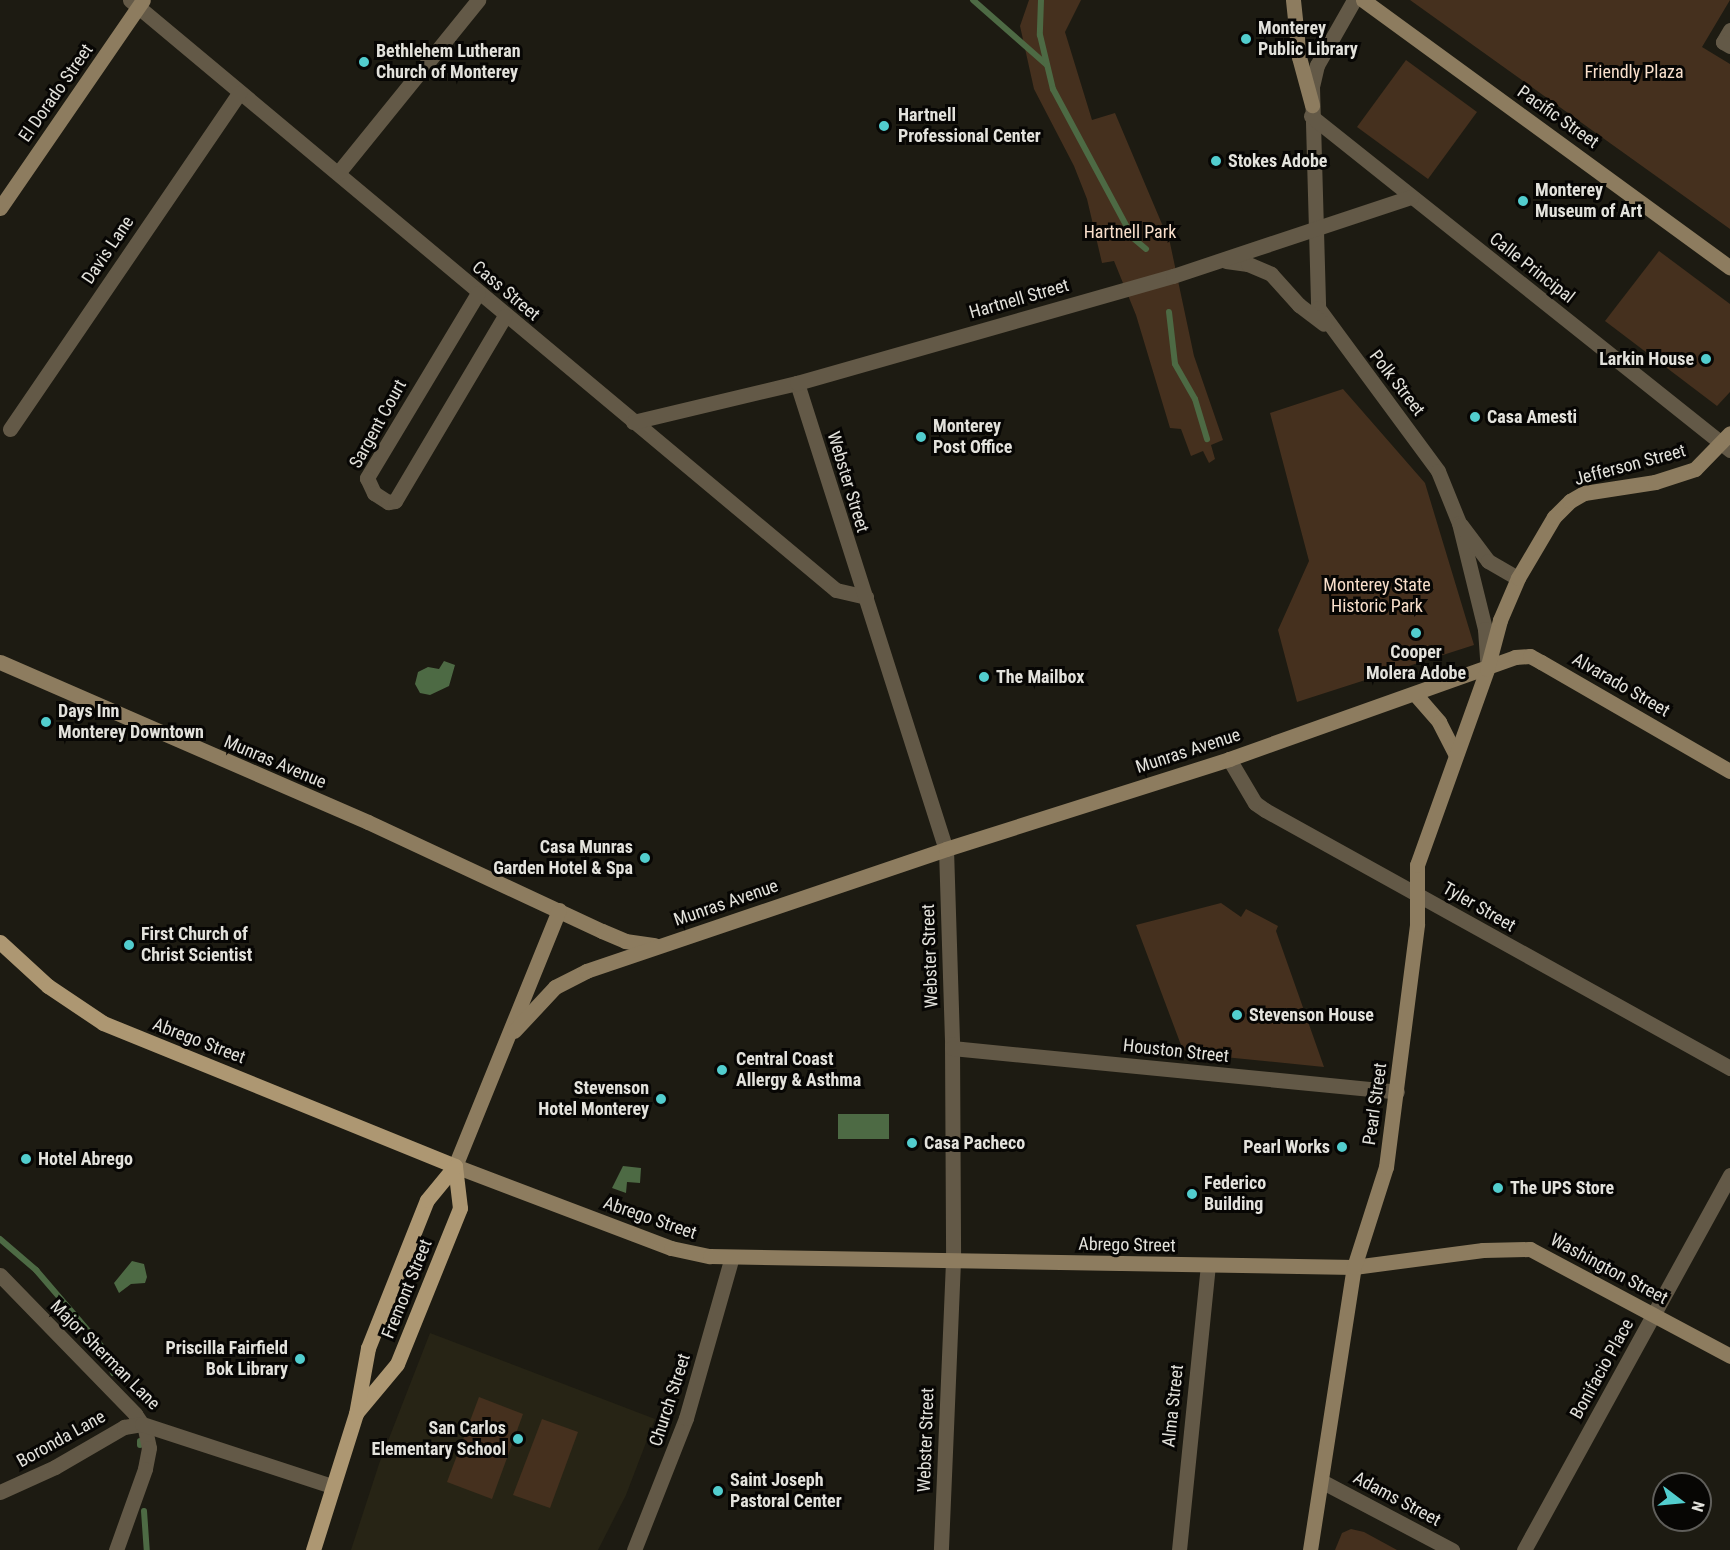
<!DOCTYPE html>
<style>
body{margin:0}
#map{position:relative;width:1730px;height:1550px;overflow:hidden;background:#1d1b12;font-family:"Roboto Condensed",sans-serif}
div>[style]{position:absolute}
.built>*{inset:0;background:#272415}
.green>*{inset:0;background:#45301e}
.water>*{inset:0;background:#4d6a44}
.stream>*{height:6px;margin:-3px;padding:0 3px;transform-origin:3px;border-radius:3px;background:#4d6a44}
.street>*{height:15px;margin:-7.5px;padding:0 7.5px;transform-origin:7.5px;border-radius:7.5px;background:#635947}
.secondary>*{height:15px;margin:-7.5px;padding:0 7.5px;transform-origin:7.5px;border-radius:7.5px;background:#8d7c5f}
.primary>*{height:15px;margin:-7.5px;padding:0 7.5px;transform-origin:7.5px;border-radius:7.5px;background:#ad9772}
.dots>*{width:16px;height:16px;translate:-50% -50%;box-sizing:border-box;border:3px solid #070604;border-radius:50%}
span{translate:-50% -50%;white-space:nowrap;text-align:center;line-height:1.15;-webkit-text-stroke:6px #070604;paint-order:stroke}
.poi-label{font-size:18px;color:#e3e2dc;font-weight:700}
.left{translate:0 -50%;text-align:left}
.right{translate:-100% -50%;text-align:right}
.park-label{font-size:18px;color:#f9dfcb}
.street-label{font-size:18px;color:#e3e2dc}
.north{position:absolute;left:1652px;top:1472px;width:60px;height:60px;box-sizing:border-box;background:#070604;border:2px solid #5f5e5a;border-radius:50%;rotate:106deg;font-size:16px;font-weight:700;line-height:24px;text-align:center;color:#e3e2dc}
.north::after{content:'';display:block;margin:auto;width:21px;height:27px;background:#52cdce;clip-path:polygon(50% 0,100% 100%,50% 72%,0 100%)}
</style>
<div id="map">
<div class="built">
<i style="clip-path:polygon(430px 1333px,655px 1419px,626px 1495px,598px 1550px,351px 1550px,379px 1464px)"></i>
</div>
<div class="green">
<i style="clip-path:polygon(1029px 0,1081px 0,1065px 32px,1092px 120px,1115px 113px,1170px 243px,1194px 356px,1223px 440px,1211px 445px,1215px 459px,1209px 463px,1203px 451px,1191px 456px,1181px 429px,1170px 428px,1136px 315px,1114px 261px,1102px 263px,1087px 199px,1074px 166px,1034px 89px,1020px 26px)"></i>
<i style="clip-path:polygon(1410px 0,1730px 0,1702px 47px,1730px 64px,1730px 229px)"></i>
<i style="clip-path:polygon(1406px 60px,1477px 112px,1428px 179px,1357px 127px)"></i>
<i style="clip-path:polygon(1659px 251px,1730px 304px,1730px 392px,1717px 406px,1605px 321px)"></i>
<i style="clip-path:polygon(1343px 389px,1425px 483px,1474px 645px,1297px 702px,1278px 630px,1309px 561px,1270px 413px)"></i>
<i style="clip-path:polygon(1221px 903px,1241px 917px,1246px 909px,1278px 926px,1276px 931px,1324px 1067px,1184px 1053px,1136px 925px)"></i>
<i style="clip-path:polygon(479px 1397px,523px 1414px,492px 1499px,447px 1482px)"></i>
<i style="clip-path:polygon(542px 1419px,578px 1432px,550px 1508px,513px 1495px)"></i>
<i style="clip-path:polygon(1351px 1529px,1364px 1532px,1397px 1550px,1335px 1550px,1342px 1533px)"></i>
</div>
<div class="water">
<i style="clip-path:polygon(444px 661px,455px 665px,449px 686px,430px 695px,420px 693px,415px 684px,418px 672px,428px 667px,439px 669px)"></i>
<i style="clip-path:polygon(838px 1114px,889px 1114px,889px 1139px,838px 1139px)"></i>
<i style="clip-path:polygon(623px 1166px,641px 1168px,640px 1183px,627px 1182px,626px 1193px,612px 1188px)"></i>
<i style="clip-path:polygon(132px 1261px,144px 1264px,147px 1277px,145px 1283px,131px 1284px,119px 1293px,114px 1283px)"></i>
</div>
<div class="stream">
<i style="left:973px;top:0;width:98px;rotate:41.3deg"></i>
<i style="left:1041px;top:0;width:35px;rotate:92deg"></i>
<i style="left:1040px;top:35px;width:56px;rotate:76.5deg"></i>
<i style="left:1053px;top:89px;width:169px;rotate:61.8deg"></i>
<i style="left:1133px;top:238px;width:17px;rotate:40deg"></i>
<i style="left:1169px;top:312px;width:52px;rotate:83.4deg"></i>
<i style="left:1175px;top:364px;width:40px;rotate:60.3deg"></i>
<i style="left:1195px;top:399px;width:42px;rotate:73.3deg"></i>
<i style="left:0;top:1239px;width:48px;rotate:40.7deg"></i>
<i style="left:36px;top:1270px;width:103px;rotate:49.3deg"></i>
<i style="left:103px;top:1348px;width:27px;rotate:68deg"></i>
<i style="left:140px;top:1441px;width:4px;rotate:90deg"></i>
<i style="left:144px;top:1511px;width:39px;rotate:86deg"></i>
</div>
<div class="street">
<i style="left:130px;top:0;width:920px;rotate:39.89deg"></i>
<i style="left:836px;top:590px;width:31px;rotate:13deg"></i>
<i style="left:1354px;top:0;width:75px;rotate:119.6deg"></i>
<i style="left:1317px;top:65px;width:23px;rotate:103deg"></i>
<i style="left:1312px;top:87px;width:221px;rotate:88.4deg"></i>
<i style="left:1318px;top:308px;width:202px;rotate:53.6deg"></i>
<i style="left:1438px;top:471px;width:56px;rotate:68deg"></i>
<i style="left:1459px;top:523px;width:109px;rotate:76.2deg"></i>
<i style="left:1485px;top:629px;width:31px;rotate:86deg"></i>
<i style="left:1730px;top:30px;width:14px;rotate:120deg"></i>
<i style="left:1723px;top:42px;width:8px;rotate:30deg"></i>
<i style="left:1311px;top:116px;width:536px;rotate:38.56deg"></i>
<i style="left:338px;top:173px;width:223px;rotate:-51deg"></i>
<i style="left:1226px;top:261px;width:22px;rotate:8deg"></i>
<i style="left:1248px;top:264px;width:25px;rotate:23deg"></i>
<i style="left:1271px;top:274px;width:42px;rotate:47.9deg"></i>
<i style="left:1299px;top:305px;width:31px;rotate:37deg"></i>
<i style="left:478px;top:293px;width:216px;rotate:121deg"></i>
<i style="left:367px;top:478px;width:17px;rotate:65deg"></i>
<i style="left:374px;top:493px;width:17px;rotate:33deg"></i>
<i style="left:388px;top:502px;width:7px;rotate:-8deg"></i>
<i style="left:395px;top:501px;width:215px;rotate:-59.3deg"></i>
<i style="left:797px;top:383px;width:489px;rotate:72.3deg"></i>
<i style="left:946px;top:849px;width:195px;rotate:88.2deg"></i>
<i style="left:952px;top:1044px;width:217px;rotate:89.7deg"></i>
<i style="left:953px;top:1261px;width:289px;rotate:92.4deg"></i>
<i style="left:633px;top:422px;width:169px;rotate:-13.4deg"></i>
<i style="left:797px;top:383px;width:391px;rotate:-15.9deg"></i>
<i style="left:1173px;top:276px;width:251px;rotate:-18.4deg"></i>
<i style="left:10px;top:429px;width:407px;rotate:-55.7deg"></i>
<i style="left:1461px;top:525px;width:45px;rotate:53.1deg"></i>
<i style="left:1488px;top:561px;width:34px;rotate:30deg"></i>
<i style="left:1229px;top:759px;width:51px;rotate:59.4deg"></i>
<i style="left:1255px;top:803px;width:12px;rotate:35deg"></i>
<i style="left:1265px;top:810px;width:532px;rotate:29.02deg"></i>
<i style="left:952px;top:1048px;width:447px;rotate:5.6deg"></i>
<i style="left:0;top:1275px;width:194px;rotate:45.8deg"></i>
<i style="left:135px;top:1414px;width:18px;rotate:56deg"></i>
<i style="left:145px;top:1429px;width:19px;rotate:78deg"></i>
<i style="left:149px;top:1448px;width:21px;rotate:101deg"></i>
<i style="left:145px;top:1469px;width:86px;rotate:109.7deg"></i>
<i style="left:1323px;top:1482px;width:146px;rotate:27.8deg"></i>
<i style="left:0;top:1492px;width:60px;rotate:-24.4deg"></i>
<i style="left:55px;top:1467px;width:80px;rotate:-30.1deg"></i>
<i style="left:124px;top:1427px;width:18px;rotate:-9deg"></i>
<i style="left:142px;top:1424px;width:200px;rotate:18.1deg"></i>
<i style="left:634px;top:1550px;width:142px;rotate:-68.5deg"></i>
<i style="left:686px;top:1418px;width:167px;rotate:-74.1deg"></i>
<i style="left:1179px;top:1550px;width:286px;rotate:-84.2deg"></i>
<i style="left:1524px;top:1550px;width:428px;rotate:-61.2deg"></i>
</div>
<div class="secondary">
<i style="left:1293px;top:0;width:57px;rotate:84deg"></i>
<i style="left:1299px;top:57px;width:50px;rotate:74.8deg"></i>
<i style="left:1363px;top:0;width:454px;rotate:36.1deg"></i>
<i style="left:0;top:208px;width:252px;rotate:-55.5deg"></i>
<i style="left:0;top:662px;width:401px;rotate:23.5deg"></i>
<i style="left:368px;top:822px;width:258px;rotate:25deg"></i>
<i style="left:602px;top:931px;width:25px;rotate:23deg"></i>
<i style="left:625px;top:941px;width:30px;rotate:8deg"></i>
<i style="left:1415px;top:694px;width:37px;rotate:49deg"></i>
<i style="left:1439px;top:722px;width:35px;rotate:63deg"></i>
<i style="left:559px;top:910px;width:276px;rotate:112.1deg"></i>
<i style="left:455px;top:1166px;width:231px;rotate:20.8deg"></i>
<i style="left:671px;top:1248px;width:40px;rotate:12deg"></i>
<i style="left:710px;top:1256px;width:644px;rotate:0.98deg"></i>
<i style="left:1354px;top:1267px;width:130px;rotate:-7.5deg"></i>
<i style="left:1483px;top:1250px;width:47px;rotate:-1.2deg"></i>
<i style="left:1530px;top:1249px;width:227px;rotate:28.1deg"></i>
<i style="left:514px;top:1031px;width:60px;rotate:-47deg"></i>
<i style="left:555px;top:987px;width:35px;rotate:-27deg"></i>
<i style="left:586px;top:971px;width:380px;rotate:-18.7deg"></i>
<i style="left:946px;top:849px;width:297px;rotate:-17.6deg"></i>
<i style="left:1229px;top:759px;width:304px;rotate:-19.6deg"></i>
<i style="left:1515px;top:657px;width:15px;rotate:-4deg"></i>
<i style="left:1530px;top:656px;width:13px;rotate:29deg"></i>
<i style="left:1541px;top:662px;width:218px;rotate:30deg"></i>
<i style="left:1310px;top:1550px;width:286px;rotate:-81.2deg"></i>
<i style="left:1354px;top:1267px;width:105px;rotate:-72.3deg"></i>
<i style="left:1386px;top:1167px;width:245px;rotate:-82.7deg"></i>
<i style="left:1417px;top:924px;width:59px;rotate:-90deg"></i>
<i style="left:1417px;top:865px;width:208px;rotate:-70.3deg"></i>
<i style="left:1487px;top:669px;width:51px;rotate:-75.1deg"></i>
<i style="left:1500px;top:620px;width:46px;rotate:-66.8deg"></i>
<i style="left:1518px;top:578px;width:71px;rotate:-59.5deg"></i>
<i style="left:1554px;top:517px;width:23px;rotate:-45deg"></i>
<i style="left:1570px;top:501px;width:16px;rotate:-30deg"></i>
<i style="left:1584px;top:493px;width:72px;rotate:-8.8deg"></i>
<i style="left:1655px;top:482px;width:42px;rotate:-18deg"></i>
<i style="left:1695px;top:469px;width:50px;rotate:-45.8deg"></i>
</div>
<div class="primary">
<i style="left:0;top:942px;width:65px;rotate:42.5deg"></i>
<i style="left:48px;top:986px;width:66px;rotate:33.9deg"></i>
<i style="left:103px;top:1023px;width:380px;rotate:22.1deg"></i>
<i style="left:357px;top:1412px;width:62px;rotate:-50.2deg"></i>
<i style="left:397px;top:1364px;width:168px;rotate:-68deg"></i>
<i style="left:460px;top:1208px;width:42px;rotate:-96.8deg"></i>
<i style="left:313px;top:1550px;width:143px;rotate:-72.5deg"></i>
<i style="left:356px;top:1414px;width:67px;rotate:-79.7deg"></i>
<i style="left:368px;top:1348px;width:159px;rotate:-68.3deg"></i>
<i style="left:427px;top:1200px;width:44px;rotate:-50.5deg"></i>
</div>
<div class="dots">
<i style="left:1246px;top:39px;background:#52cdce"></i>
<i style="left:364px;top:62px;background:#52cdce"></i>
<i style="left:884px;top:126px;background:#52cdce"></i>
<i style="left:1216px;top:161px;background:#52cdce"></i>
<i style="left:1523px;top:201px;background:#52cdce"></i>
<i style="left:1706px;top:359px;background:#52cdce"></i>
<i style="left:1475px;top:417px;background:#52cdce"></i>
<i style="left:921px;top:437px;background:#52cdce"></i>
<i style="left:1416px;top:633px;background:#52cdce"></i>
<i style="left:984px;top:677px;background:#52cdce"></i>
<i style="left:46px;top:722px;background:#52cdce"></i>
<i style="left:645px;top:858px;background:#52cdce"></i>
<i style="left:129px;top:945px;background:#52cdce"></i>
<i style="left:1237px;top:1015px;background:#52cdce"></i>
<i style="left:722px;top:1070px;background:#52cdce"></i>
<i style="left:661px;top:1099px;background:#52cdce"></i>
<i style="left:912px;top:1143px;background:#52cdce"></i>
<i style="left:1342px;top:1147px;background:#52cdce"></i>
<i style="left:26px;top:1159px;background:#52cdce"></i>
<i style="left:1498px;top:1188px;background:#52cdce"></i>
<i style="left:1192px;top:1194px;background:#52cdce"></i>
<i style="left:300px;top:1359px;background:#52cdce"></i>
<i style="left:518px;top:1439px;background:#52cdce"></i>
<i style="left:718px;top:1491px;background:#52cdce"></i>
</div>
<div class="poi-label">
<span class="left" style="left:1258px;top:39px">Monterey<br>Public Library</span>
<span class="left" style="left:376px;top:62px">Bethlehem Lutheran<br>Church of Monterey</span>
<span class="left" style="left:898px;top:126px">Hartnell<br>Professional Center</span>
<span class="left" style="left:1228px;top:161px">Stokes Adobe</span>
<span class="left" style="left:1535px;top:201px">Monterey<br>Museum of Art</span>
<span class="right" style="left:1694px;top:359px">Larkin House</span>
<span class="left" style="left:1487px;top:417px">Casa Amesti</span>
<span class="left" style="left:933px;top:437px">Monterey<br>Post Office</span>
<span style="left:1416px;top:663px">Cooper<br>Molera Adobe</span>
<span class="left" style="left:996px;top:677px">The Mailbox</span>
<span class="left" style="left:58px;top:722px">Days Inn<br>Monterey Downtown</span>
<span class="right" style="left:633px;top:858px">Casa Munras<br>Garden Hotel &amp; Spa</span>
<span class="left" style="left:141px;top:945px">First Church of<br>Christ Scientist</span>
<span class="left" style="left:1249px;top:1015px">Stevenson House</span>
<span class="left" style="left:736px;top:1070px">Central Coast<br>Allergy &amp; Asthma</span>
<span class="right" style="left:649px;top:1099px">Stevenson<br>Hotel Monterey</span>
<span class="left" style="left:924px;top:1143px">Casa Pacheco</span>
<span class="right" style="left:1330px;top:1147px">Pearl Works</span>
<span class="left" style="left:38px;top:1159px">Hotel Abrego</span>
<span class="left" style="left:1204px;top:1194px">Federico<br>Building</span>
<span class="left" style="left:1510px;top:1188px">The UPS Store</span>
<span class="right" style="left:288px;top:1359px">Priscilla Fairfield<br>Bok Library</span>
<span class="right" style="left:506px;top:1439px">San Carlos<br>Elementary School</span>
<span class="left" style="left:730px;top:1491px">Saint Joseph<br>Pastoral Center</span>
</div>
<div class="park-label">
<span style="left:1634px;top:72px">Friendly Plaza</span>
<span style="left:1130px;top:232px">Hartnell Park</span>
<span style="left:1377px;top:596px">Monterey State<br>Historic Park</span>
</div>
<div class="street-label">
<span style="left:56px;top:93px;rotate:-55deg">El Dorado Street</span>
<span style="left:1558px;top:117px;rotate:35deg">Pacific Street</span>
<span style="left:108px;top:250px;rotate:-56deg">Davis Lane</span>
<span style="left:1532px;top:268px;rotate:38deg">Calle Principal</span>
<span style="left:506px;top:291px;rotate:40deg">Cass Street</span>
<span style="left:1019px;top:299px;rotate:-16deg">Hartnell Street</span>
<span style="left:1397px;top:383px;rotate:52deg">Polk Street</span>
<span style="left:378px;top:424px;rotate:-61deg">Sargent Court</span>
<span style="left:1630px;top:465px;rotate:-15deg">Jefferson Street</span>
<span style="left:848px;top:482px;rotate:73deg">Webster Street</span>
<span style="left:1621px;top:685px;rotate:30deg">Alvarado Street</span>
<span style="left:1188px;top:751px;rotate:-18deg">Munras Avenue</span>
<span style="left:275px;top:762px;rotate:23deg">Munras Avenue</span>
<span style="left:726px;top:903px;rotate:-19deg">Munras Avenue</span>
<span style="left:1479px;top:907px;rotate:30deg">Tyler Street</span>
<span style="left:930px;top:956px;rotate:-92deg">Webster Street</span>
<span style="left:199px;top:1041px;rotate:21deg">Abrego Street</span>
<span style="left:1176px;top:1051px;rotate:6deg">Houston Street</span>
<span style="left:1375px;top:1104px;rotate:-82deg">Pearl Street</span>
<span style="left:650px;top:1218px;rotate:19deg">Abrego Street</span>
<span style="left:1127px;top:1245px;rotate:1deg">Abrego Street</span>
<span style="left:1609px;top:1269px;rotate:28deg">Washington Street</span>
<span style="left:407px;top:1289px;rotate:-68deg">Fremont Street</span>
<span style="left:105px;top:1355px;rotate:45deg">Major Sherman Lane</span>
<span style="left:1602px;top:1369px;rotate:-61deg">Bonifacio Place</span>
<span style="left:670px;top:1400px;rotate:-72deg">Church Street</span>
<span style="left:1173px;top:1406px;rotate:-84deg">Alma Street</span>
<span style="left:61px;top:1439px;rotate:-29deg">Boronda Lane</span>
<span style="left:926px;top:1440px;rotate:-88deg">Webster Street</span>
<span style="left:1397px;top:1499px;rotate:28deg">Adams Street</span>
</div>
<div class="north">N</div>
</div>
